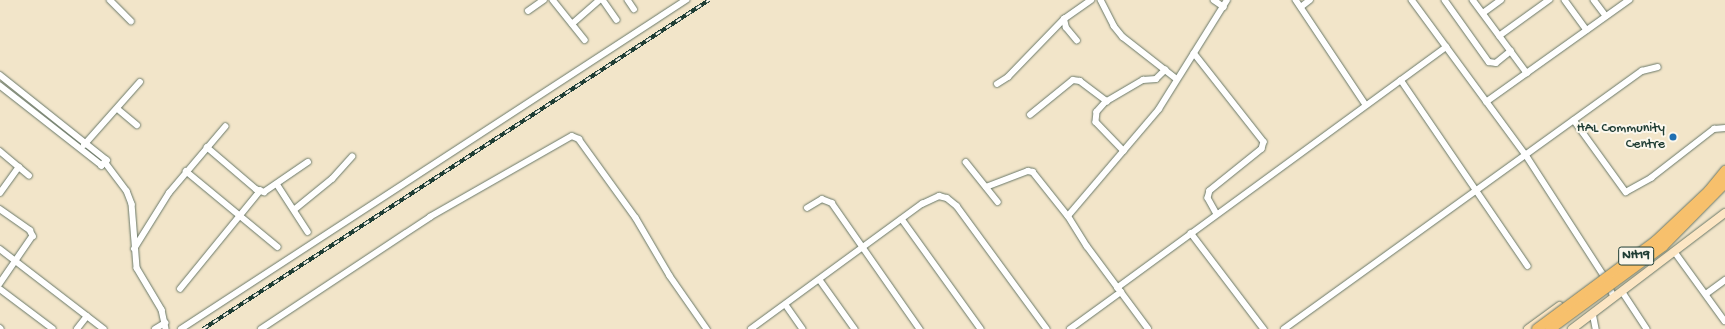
<!DOCTYPE html>
<style>
body{margin:0}
#map{position:relative;width:1725px;height:329px;overflow:hidden;background:#f2e5c9;font-family:"Gochi Hand",sans-serif}
div>[style]{position:absolute}
.roads{filter:drop-shadow(0 0 1px #697868) drop-shadow(0 0 1px #697868)}
.street>*{height:5.5px;margin:-2.75px;padding:0 2.75px;transform-origin:2.75px;border-radius:2.75px;background:#fff}
.secondary>*{height:8px;margin:-4px;padding:0 4px;transform-origin:4px;border-radius:4px;background:#fce6c4}
.rail>*{height:3.5px;margin-top:-1.75px;transform-origin:0;background:repeating-linear-gradient(90deg,#fbf7ec 0 6px,#1f3d34 0 12px);box-sizing:border-box;border-block:1px solid #1f3d34}
.bridges{filter:drop-shadow(0 0 1px #697868) drop-shadow(0 0 1px #697868)}
.highway-bridge>*{height:10px;margin:-5px;padding:0 5px;transform-origin:5px;border-radius:5px;background:#f7c06c}
.dots>*{width:11px;height:11px;translate:-50% -50%;box-sizing:border-box;border:2px solid #fbf7ec;border-radius:50%}
span{translate:-50% -50%;white-space:nowrap;text-align:center;line-height:1.15;-webkit-text-stroke:4px #fbf7ec;paint-order:stroke}
.shield-label span{padding:1px 3px;background:#fbf7ec;border:1px solid;border-radius:3px;-webkit-text-stroke-width:0}
.shield-label{font-size:13px;color:#1f3d34;font-weight:700}
.poi-label{font-size:14px;color:#1f3d34}
.right{translate:-100% -50%;text-align:right}
</style>
<div id="map">
<div class="roads">
<div class="street">
<i style="left:110px;top:0;width:30px;rotate:45deg"></i>
<i style="left:553px;top:0;width:51px;rotate:51.3deg"></i>
<i style="left:603px;top:0;width:24px;rotate:55deg"></i>
<i style="left:628px;top:0;width:11px;rotate:56deg"></i>
<i style="left:1101px;top:0;width:29px;rotate:63deg"></i>
<i style="left:1114px;top:26px;width:14px;rotate:51deg"></i>
<i style="left:1123px;top:37px;width:68px;rotate:37.9deg"></i>
<i style="left:1214px;top:0;width:12px;rotate:35deg"></i>
<i style="left:1296px;top:0;width:126px;rotate:56.3deg"></i>
<i style="left:1412px;top:0;width:192px;rotate:53.7deg"></i>
<i style="left:1526px;top:155px;width:142px;rotate:57.1deg"></i>
<i style="left:1603px;top:274px;width:25px;rotate:64deg"></i>
<i style="left:1445px;top:0;width:76px;rotate:54.6deg"></i>
<i style="left:1489px;top:62px;width:7px;rotate:8deg"></i>
<i style="left:1496px;top:63px;width:19px;rotate:-39deg"></i>
<i style="left:1473px;top:0;width:91px;rotate:53.5deg"></i>
<i style="left:1565px;top:0;width:37px;rotate:54deg"></i>
<i style="left:1594px;top:0;width:20px;rotate:53deg"></i>
<i style="left:1301px;top:7px;width:11px;rotate:-38deg"></i>
<i style="left:528px;top:11px;width:19px;rotate:-35deg"></i>
<i style="left:1483px;top:13px;width:22px;rotate:-36deg"></i>
<i style="left:572px;top:24px;width:37px;rotate:-41deg"></i>
<i style="left:1499px;top:36px;width:62px;rotate:-35.8deg"></i>
<i style="left:1077px;top:41px;width:17px;rotate:-130deg"></i>
<i style="left:1066px;top:28px;width:9px;rotate:-103deg"></i>
<i style="left:1064px;top:19px;width:33px;rotate:-35deg"></i>
<i style="left:1194px;top:53px;width:113px;rotate:51.8deg"></i>
<i style="left:1264px;top:142px;width:7px;rotate:106deg"></i>
<i style="left:1262px;top:149px;width:67px;rotate:141.1deg"></i>
<i style="left:1210px;top:191px;width:7px;rotate:106deg"></i>
<i style="left:1208px;top:198px;width:18px;rotate:61deg"></i>
<i style="left:0;top:75px;width:137px;rotate:38.5deg"></i>
<i style="left:107px;top:160px;width:8px;rotate:130deg"></i>
<i style="left:102px;top:166px;width:130px;rotate:-141.9deg"></i>
<i style="left:1401px;top:80px;width:225px;rotate:55.7deg"></i>
<i style="left:997px;top:84px;width:13px;rotate:-32deg"></i>
<i style="left:1008px;top:77px;width:81px;rotate:-46deg"></i>
<i style="left:1107px;top:101px;width:15px;rotate:132deg"></i>
<i style="left:1097px;top:112px;width:10px;rotate:96deg"></i>
<i style="left:1096px;top:122px;width:40px;rotate:46deg"></i>
<i style="left:1486px;top:102px;width:176px;rotate:-35.5deg"></i>
<i style="left:118px;top:109px;width:25px;rotate:40deg"></i>
<i style="left:1030px;top:115px;width:55px;rotate:-39.1deg"></i>
<i style="left:1073px;top:80px;width:7px;rotate:8deg"></i>
<i style="left:1080px;top:81px;width:34px;rotate:37deg"></i>
<i style="left:1107px;top:101px;width:42px;rotate:-30.3deg"></i>
<i style="left:1143px;top:80px;width:13px;rotate:-4deg"></i>
<i style="left:1156px;top:79px;width:13px;rotate:-45deg"></i>
<i style="left:1574px;top:120px;width:89px;rotate:54.2deg"></i>
<i style="left:1626px;top:192px;width:29px;rotate:-29deg"></i>
<i style="left:1651px;top:178px;width:80px;rotate:-37.9deg"></i>
<i style="left:1714px;top:129px;width:11px;rotate:-5deg"></i>
<i style="left:84px;top:145px;width:84px;rotate:-48.4deg"></i>
<i style="left:207px;top:147px;width:65px;rotate:40.6deg"></i>
<i style="left:256px;top:189px;width:9px;rotate:21deg"></i>
<i style="left:264px;top:192px;width:53px;rotate:-34.3deg"></i>
<i style="left:0;top:151px;width:38px;rotate:40deg"></i>
<i style="left:105px;top:162px;width:36px;rotate:53deg"></i>
<i style="left:127px;top:191px;width:14px;rotate:69deg"></i>
<i style="left:132px;top:204px;width:64px;rotate:85.5deg"></i>
<i style="left:137px;top:268px;width:49px;rotate:59.2deg"></i>
<i style="left:162px;top:310px;width:19px;rotate:78deg"></i>
<i style="left:966px;top:162px;width:51px;rotate:51.3deg"></i>
<i style="left:186px;top:171px;width:119px;rotate:39.6deg"></i>
<i style="left:277px;top:184px;width:57px;rotate:57.1deg"></i>
<i style="left:986px;top:187px;width:45px;rotate:-20.9deg"></i>
<i style="left:1028px;top:171px;width:5px;rotate:11deg"></i>
<i style="left:1033px;top:172px;width:56px;rotate:51.5deg"></i>
<i style="left:0;top:193px;width:32px;rotate:-54deg"></i>
<i style="left:807px;top:208px;width:17px;rotate:-31deg"></i>
<i style="left:822px;top:199px;width:11px;rotate:22deg"></i>
<i style="left:832px;top:203px;width:154px;rotate:55.1deg"></i>
<i style="left:0;top:209px;width:37px;rotate:35deg"></i>
<i style="left:30px;top:230px;width:7px;rotate:63deg"></i>
<i style="left:33px;top:236px;width:58px;rotate:124.5deg"></i>
<i style="left:294px;top:210px;width:49px;rotate:-39.2deg"></i>
<i style="left:332px;top:179px;width:30px;rotate:-48deg"></i>
<i style="left:902px;top:219px;width:135px;rotate:54.3deg"></i>
<i style="left:1191px;top:233px;width:121px;rotate:52.8deg"></i>
<i style="left:0;top:249px;width:131px;rotate:37.6deg"></i>
<i style="left:134px;top:249px;width:66px;rotate:-58deg"></i>
<i style="left:169px;top:193px;width:87px;rotate:-49.7deg"></i>
<i style="left:1675px;top:252px;width:85px;rotate:54.1deg"></i>
<i style="left:820px;top:280px;width:60px;rotate:54.5deg"></i>
<i style="left:1117px;top:288px;width:408px;rotate:-36.2deg"></i>
<i style="left:0;top:289px;width:66px;rotate:37deg"></i>
<i style="left:180px;top:289px;width:127px;rotate:-50.8deg"></i>
<i style="left:1622px;top:291px;width:45px;rotate:56.7deg"></i>
<i style="left:1706px;top:294px;width:24px;rotate:-36deg"></i>
<i style="left:786px;top:305px;width:29px;rotate:55deg"></i>
<i style="left:1593px;top:313px;width:16px;rotate:79deg"></i>
<i style="left:0;top:328px;width:1px;rotate:45deg"></i>
<i style="left:77px;top:329px;width:16px;rotate:-52deg"></i>
<i style="left:155px;top:329px;width:12px;rotate:-31deg"></i>
<i style="left:181px;top:329px;width:603px;rotate:-33.08deg"></i>
<i style="left:261px;top:329px;width:203px;rotate:-33.5deg"></i>
<i style="left:430px;top:217px;width:163px;rotate:-29.7deg"></i>
<i style="left:572px;top:136px;width:8px;rotate:23deg"></i>
<i style="left:579px;top:139px;width:97px;rotate:54.2deg"></i>
<i style="left:636px;top:218px;width:67px;rotate:59.6deg"></i>
<i style="left:670px;top:276px;width:65px;rotate:55.1deg"></i>
<i style="left:751px;top:329px;width:212px;rotate:-36.2deg"></i>
<i style="left:922px;top:204px;width:19px;rotate:-25deg"></i>
<i style="left:939px;top:196px;width:8px;rotate:14deg"></i>
<i style="left:947px;top:198px;width:13px;rotate:39deg"></i>
<i style="left:957px;top:206px;width:152px;rotate:53.8deg"></i>
<i style="left:1070px;top:329px;width:63px;rotate:-36deg"></i>
<i style="left:1148px;top:329px;width:102px;rotate:-126.6deg"></i>
<i style="left:1087px;top:247px;width:36px;rotate:-122deg"></i>
<i style="left:1068px;top:216px;width:140px;rotate:-49.6deg"></i>
<i style="left:1159px;top:109px;width:128px;rotate:-58deg"></i>
<i style="left:1284px;top:329px;width:441px;rotate:-35.8deg"></i>
<i style="left:1642px;top:71px;width:16px;rotate:-14deg"></i>
</div>
<div class="secondary">
<i style="left:1528px;top:329px;width:39px;rotate:-36deg"></i>
<i style="left:1572px;top:329px;width:192px;rotate:-37.2deg"></i>
</div>
</div>
<div class="rail">
<i style="left:203px;top:329px;width:604px;rotate:-33.03deg"></i>
</div>
<div class="bridges">
<div class="highway-bridge">
<i style="left:1537px;top:329px;width:148px;rotate:-36.5deg"></i>
<i style="left:1656px;top:241px;width:73px;rotate:-43.3deg"></i>
<i style="left:1709px;top:191px;width:26px;rotate:-51deg"></i>
<i style="left:1550px;top:329px;width:140px;rotate:-36.3deg"></i>
<i style="left:1663px;top:246px;width:88px;rotate:-45.5deg"></i>
</div>
</div>
<div class="dots">
<i style="left:1673px;top:137px;background:#1f6fb2"></i>
</div>
<div class="shield-label">
<span style="left:1636px;top:256px">NH19</span>
</div>
<div class="poi-label">
<span class="right" style="left:1665px;top:137px">HAL Community<br>Centre</span>
</div>
</div>
